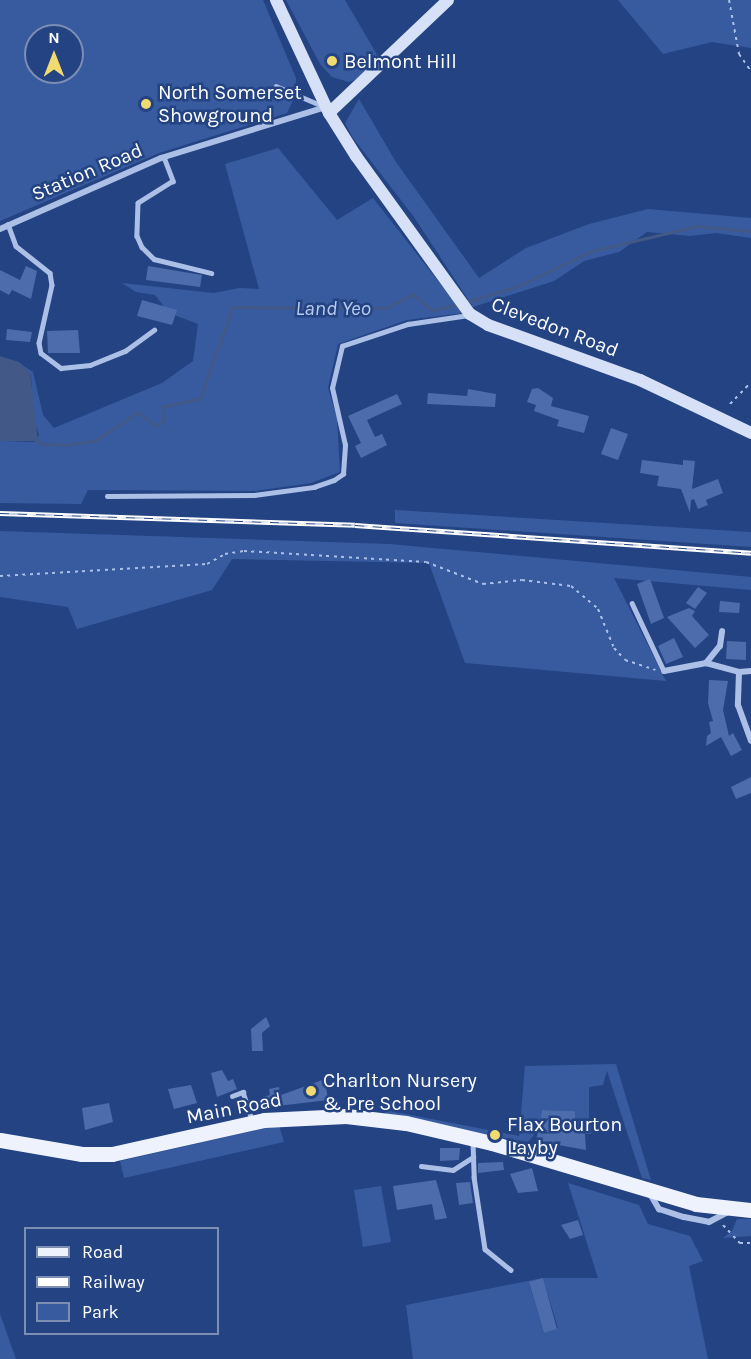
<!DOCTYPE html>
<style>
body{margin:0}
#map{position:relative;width:751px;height:1359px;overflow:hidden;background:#244382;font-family:Karla,sans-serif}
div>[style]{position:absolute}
.green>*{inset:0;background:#385ba0}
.water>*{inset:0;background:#425887}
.stream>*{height:3px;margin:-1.5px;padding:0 1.5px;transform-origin:1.5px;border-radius:1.5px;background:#425887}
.building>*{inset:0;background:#4c6cab}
.path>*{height:2px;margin-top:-1px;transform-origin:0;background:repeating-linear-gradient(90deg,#acc0e7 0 3px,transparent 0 7.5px)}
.lane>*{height:4.5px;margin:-2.25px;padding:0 2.25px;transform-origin:2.25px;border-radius:2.25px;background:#acc0e7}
.street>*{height:6px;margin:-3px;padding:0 3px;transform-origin:3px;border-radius:3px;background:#acc0e7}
.secondary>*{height:12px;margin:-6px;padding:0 6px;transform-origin:6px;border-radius:6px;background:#d6e0f6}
.primary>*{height:15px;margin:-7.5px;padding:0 7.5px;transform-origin:7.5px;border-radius:7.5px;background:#eef2fd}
.rail>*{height:5px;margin-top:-2.5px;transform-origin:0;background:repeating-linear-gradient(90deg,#244382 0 9px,#fff 0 18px);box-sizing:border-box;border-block:2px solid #fff}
.dots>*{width:16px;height:16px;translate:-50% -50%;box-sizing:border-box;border:3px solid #244382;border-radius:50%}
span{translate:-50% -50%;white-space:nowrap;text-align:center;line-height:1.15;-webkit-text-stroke:5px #244382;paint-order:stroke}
.poi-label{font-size:20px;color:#fff}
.left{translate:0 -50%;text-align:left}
.street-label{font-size:20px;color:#fff}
.water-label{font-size:21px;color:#b7cbef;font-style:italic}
.legend{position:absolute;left:24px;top:1227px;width:195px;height:108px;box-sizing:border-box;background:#244382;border:2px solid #7c8eb4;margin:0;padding:8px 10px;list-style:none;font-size:18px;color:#fff}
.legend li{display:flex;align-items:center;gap:12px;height:30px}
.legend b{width:30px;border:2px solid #7c8eb4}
.north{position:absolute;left:24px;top:24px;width:60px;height:60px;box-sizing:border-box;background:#244382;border:2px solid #7c8eb4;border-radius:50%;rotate:0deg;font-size:16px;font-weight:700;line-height:24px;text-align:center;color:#fff}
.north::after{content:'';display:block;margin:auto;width:21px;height:27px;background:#f1da70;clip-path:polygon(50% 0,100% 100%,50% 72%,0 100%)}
</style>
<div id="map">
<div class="green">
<i style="clip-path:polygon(evenodd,0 0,263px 0,296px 78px,296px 94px,287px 113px,159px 153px,0 221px,0 0,36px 36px,72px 36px,72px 72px,36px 72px,36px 36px)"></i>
<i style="clip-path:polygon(286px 0,345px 0,379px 58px,360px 78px,349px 82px,332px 77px,320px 64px)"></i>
<i style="clip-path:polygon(618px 0,751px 0,751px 48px,712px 42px,663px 54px)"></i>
<i style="clip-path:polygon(359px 99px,396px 162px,479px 278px,526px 248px,589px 224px,648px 209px,751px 218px,751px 238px,716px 233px,690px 236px,647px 232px,619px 252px,584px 261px,554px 281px,473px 307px,414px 217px,353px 138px,345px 123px)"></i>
<i style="clip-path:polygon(278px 148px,337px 220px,373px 198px,463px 313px,407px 320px,338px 344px,328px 388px,337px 418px,340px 472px,311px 483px,255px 491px,88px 490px,81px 504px,0 503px,0 441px,34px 442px,39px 435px,34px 419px,31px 375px,14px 360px,33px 372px,43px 415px,54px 428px,162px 383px,193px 361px,198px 324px,169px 313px,155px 295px,136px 292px,122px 283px,214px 293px,239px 288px,259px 289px,225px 164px)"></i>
<i style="clip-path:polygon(395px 510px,751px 532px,751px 547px,395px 523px)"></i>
<i style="clip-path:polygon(0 531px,389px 544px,751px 577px,751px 590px,614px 578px,666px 681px,465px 663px,429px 563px,232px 559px,212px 590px,77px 629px,68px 607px,0 597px)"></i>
<i style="clip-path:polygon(616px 1064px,651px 1180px,642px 1178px,607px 1071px,603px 1085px,589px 1087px,589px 1120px,575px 1120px,575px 1111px,542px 1110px,538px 1130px,528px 1142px,385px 1117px,385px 1110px,519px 1136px,525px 1066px)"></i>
<i style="clip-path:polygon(279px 1125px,284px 1142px,124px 1178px,120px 1161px)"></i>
<i style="clip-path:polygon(evenodd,568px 1183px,639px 1205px,648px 1224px,690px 1236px,703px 1261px,689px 1266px,708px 1359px,413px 1359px,406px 1305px,543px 1278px,598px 1278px,568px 1183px,543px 1279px,558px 1328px,544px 1333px,529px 1283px,543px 1279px)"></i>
<i style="clip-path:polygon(381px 1186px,391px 1242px,363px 1247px,354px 1190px)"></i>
<i style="clip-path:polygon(737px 1219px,751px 1219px,751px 1236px,723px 1238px,732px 1231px)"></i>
<i style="clip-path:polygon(0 1314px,16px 1359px,0 1359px)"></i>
</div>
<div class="water">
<i style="clip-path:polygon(0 356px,19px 362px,30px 372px,38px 441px,0 441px)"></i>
</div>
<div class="stream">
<i style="left:466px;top:302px;width:54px;rotate:-17.1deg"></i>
<i style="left:518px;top:286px;width:82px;rotate:-25.3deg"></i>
<i style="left:592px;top:251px;width:108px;rotate:-13.4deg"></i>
<i style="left:697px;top:226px;width:54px;rotate:5.3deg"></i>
<i style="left:36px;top:439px;width:8px;rotate:40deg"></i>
<i style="left:42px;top:444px;width:24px;rotate:2deg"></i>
<i style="left:66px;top:445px;width:30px;rotate:-9deg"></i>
<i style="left:96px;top:440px;width:50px;rotate:-33.7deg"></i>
<i style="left:138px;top:412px;width:23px;rotate:38deg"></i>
<i style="left:156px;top:426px;width:9px;rotate:-36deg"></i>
<i style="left:163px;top:421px;width:14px;rotate:-94deg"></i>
<i style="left:162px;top:407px;width:39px;rotate:-13deg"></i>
<i style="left:200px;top:398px;width:97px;rotate:-70.1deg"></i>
<i style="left:233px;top:307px;width:153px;rotate:0.4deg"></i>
<i style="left:386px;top:308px;width:30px;rotate:-27deg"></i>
<i style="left:413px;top:294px;width:25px;rotate:40deg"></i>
<i style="left:432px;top:310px;width:29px;rotate:-12deg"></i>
</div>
<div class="building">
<i style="clip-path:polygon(26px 266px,37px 271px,31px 299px,12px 290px,9px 295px,0 290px,0 270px,20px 280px)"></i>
<i style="clip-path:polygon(148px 266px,202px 275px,200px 287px,146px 280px)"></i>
<i style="clip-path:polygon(142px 300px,177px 310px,172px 325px,137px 316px)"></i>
<i style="clip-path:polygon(7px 329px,32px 332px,30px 342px,6px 340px)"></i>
<i style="clip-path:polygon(78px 330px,80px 353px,48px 353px,47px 331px)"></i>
<i style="clip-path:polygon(538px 388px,553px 398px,551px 406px,589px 416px,584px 433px,557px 426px,559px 420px,534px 411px,536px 405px,527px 402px,532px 389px)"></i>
<i style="clip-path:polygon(468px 389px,496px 394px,495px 407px,427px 404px,428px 393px,467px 396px)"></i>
<i style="clip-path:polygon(397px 394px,402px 404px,367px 420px,375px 437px,382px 434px,387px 445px,361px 458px,355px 446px,361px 443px,348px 416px)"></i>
<i style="clip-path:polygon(611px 428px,628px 434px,618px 460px,601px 454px)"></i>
<i style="clip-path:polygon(642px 460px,683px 465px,683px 460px,695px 461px,692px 489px,718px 479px,723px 493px,706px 500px,708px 505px,698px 509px,694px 499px,691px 500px,690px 513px,681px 489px,657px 486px,659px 476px,640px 473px)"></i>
<i style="clip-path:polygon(650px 579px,664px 618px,651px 624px,637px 584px)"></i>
<i style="clip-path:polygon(698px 587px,707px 593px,695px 609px,686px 603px)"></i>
<i style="clip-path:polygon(720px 601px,740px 603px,739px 613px,719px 612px)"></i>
<i style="clip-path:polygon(689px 608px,695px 611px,692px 616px,709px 635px,695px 648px,667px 617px)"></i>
<i style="clip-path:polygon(674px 638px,683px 657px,666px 664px,658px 646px)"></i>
<i style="clip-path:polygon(727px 641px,746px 642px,746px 660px,726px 659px)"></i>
<i style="clip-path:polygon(709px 680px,728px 681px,723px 710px,729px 736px,733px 733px,742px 750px,731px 756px,721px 737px,706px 746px,707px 736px,711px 733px,709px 722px,713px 721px,708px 703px)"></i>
<i style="clip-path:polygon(751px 777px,751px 793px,736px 799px,731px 787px)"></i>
<i style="clip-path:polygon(266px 1017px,270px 1026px,262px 1033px,263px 1051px,252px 1051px,251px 1029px)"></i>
<i style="clip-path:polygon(222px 1070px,228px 1081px,233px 1079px,237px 1089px,217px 1097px,211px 1073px)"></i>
<i style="clip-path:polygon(325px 1079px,328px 1100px,261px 1108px,262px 1097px,270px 1095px,269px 1089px,279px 1087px,281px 1095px)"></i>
<i style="clip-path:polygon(191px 1085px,197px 1103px,174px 1109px,168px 1089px)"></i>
<i style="clip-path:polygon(109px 1103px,113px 1122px,85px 1130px,82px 1108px)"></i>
<i style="clip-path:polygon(542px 1110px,575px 1111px,575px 1120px,591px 1120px,591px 1134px,585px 1134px,586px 1150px,536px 1141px)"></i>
<i style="clip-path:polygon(440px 1148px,460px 1148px,459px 1160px,440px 1161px)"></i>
<i style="clip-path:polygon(503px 1162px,504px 1170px,478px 1173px,478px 1163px)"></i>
<i style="clip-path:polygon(532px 1168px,538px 1191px,518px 1193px,510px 1174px)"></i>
<i style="clip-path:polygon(436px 1180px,447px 1218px,435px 1220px,432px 1204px,397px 1210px,393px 1186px)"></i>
<i style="clip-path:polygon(470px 1182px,473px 1203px,459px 1205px,456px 1183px)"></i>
<i style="clip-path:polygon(578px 1220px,583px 1235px,570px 1239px,561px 1225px)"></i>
<i style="clip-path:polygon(543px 1278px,557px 1329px,544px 1333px,529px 1282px)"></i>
</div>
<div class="path">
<i style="left:729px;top:0;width:55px;rotate:79.5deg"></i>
<i style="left:739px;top:54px;width:21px;rotate:55deg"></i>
<i style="left:730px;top:404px;width:30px;rotate:-46deg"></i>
<i style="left:0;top:576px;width:207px;rotate:-3.3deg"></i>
<i style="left:207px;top:564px;width:21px;rotate:-29deg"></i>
<i style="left:225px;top:554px;width:19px;rotate:-9deg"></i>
<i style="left:244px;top:551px;width:182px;rotate:3.5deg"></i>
<i style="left:426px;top:562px;width:61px;rotate:21.1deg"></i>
<i style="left:483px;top:584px;width:39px;rotate:-6deg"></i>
<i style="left:522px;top:580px;width:49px;rotate:7deg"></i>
<i style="left:571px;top:586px;width:35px;rotate:40deg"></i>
<i style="left:598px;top:609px;width:42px;rotate:67.7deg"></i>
<i style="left:614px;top:648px;width:16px;rotate:47deg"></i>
<i style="left:625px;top:660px;width:32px;rotate:18deg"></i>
<i style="left:723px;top:1225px;width:25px;rotate:47deg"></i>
<i style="left:740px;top:1243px;width:11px"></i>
</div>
<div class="lane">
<i style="left:276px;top:86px;width:51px;rotate:23.1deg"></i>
<i style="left:164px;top:157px;width:26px;rotate:69deg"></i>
<i style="left:173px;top:181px;width:41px;rotate:147.8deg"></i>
<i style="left:138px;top:203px;width:33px;rotate:92deg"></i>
<i style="left:137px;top:236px;width:12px;rotate:66deg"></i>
<i style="left:142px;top:247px;width:17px;rotate:45deg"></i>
<i style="left:154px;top:259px;width:59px;rotate:13.8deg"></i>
<i style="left:8px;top:224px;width:23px;rotate:70deg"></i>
<i style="left:16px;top:246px;width:43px;rotate:38.5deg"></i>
<i style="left:50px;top:273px;width:12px;rotate:81deg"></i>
<i style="left:52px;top:285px;width:59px;rotate:102.6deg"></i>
<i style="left:39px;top:343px;width:10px;rotate:79deg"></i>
<i style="left:41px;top:353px;width:25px;rotate:37deg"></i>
<i style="left:61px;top:368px;width:29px;rotate:-6deg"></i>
<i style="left:90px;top:365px;width:38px;rotate:-22deg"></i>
<i style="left:125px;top:351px;width:36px;rotate:-36deg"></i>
<i style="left:107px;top:496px;width:147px;rotate:-0.4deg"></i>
<i style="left:254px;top:495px;width:61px;rotate:-7.6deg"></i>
<i style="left:314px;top:487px;width:21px;rotate:-19deg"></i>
<i style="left:334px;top:480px;width:11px;rotate:-34deg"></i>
<i style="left:343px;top:474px;width:29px;rotate:-86deg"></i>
<i style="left:345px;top:445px;width:58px;rotate:-102.8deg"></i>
<i style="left:332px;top:388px;width:43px;rotate:-76.6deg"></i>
<i style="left:342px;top:346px;width:70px;rotate:-18.4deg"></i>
<i style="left:408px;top:324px;width:61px;rotate:-8.5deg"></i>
<i style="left:632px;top:603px;width:75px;rotate:64.8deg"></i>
<i style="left:232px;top:1096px;width:12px;rotate:-20deg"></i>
<i style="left:243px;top:1092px;width:29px;rotate:72deg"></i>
<i style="left:473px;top:1142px;width:35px;rotate:88deg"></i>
<i style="left:474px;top:1177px;width:73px;rotate:81.3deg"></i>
<i style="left:485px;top:1249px;width:33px;rotate:39deg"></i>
<i style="left:421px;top:1166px;width:32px;rotate:7deg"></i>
<i style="left:453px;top:1170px;width:24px;rotate:-33deg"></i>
</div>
<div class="street">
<i style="left:0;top:229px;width:176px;rotate:-23.8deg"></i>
<i style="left:161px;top:158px;width:173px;rotate:-17.2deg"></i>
<i style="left:706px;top:663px;width:22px;rotate:-51deg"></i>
<i style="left:720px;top:646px;width:15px;rotate:-82deg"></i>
<i style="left:664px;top:671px;width:43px;rotate:-10.8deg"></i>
<i style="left:706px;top:663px;width:34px;rotate:15deg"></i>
<i style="left:739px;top:672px;width:33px;rotate:92deg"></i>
<i style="left:738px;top:705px;width:38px;rotate:70deg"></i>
<i style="left:739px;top:672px;width:12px;rotate:-5deg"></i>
<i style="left:649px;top:1192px;width:20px;rotate:60deg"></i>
<i style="left:659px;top:1209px;width:26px;rotate:18deg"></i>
<i style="left:684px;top:1217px;width:25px;rotate:11deg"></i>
<i style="left:709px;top:1222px;width:26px;rotate:-28deg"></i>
</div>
<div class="secondary">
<i style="left:276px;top:0;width:125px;rotate:64.9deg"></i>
<i style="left:329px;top:113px;width:51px;rotate:57.9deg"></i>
<i style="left:356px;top:156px;width:195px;rotate:54.2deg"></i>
<i style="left:470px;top:314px;width:21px;rotate:31deg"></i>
<i style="left:488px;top:325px;width:162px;rotate:19.9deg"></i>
<i style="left:640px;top:380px;width:123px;rotate:25.5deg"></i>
<i style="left:329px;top:113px;width:164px;rotate:-43.5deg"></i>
</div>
<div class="primary">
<i style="left:0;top:1140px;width:83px;rotate:9.7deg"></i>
<i style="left:82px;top:1154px;width:30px"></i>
<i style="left:112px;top:1154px;width:156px;rotate:-12.6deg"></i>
<i style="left:264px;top:1120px;width:82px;rotate:-2.8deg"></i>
<i style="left:346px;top:1116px;width:60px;rotate:6.7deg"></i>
<i style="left:406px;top:1123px;width:88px;rotate:13.1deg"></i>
<i style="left:492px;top:1143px;width:213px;rotate:16.6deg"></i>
<i style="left:696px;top:1204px;width:55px;rotate:6.2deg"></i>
</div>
<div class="rail">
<i style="left:0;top:513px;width:355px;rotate:1.9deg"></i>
<i style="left:355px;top:525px;width:397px;rotate:4deg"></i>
</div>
<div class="dots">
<i style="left:332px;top:61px;background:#f1da70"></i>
<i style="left:146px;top:104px;background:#f1da70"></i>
<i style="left:311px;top:1091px;background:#f1da70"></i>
<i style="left:495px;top:1135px;background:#f1da70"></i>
</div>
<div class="poi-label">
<span class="left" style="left:344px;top:61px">Belmont Hill</span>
<span class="left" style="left:158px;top:104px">North Somerset<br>Showground</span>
<span class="left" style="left:323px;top:1092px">Charlton Nursery<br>&amp; Pre School</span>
<span class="left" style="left:507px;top:1136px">Flax Bourton<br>Layby</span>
</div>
<div class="street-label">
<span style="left:87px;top:172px;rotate:-23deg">Station Road</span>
<span style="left:555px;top:327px;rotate:21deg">Clevedon Road</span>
<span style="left:234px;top:1108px;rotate:-11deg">Main Road</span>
</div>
<div class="water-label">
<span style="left:333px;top:308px">Land Yeo</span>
</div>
<ul class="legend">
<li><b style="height:8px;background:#eef2fd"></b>Road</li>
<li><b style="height:8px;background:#fff"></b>Railway</li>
<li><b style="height:16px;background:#385ba0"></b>Park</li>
</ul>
<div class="north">N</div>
</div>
